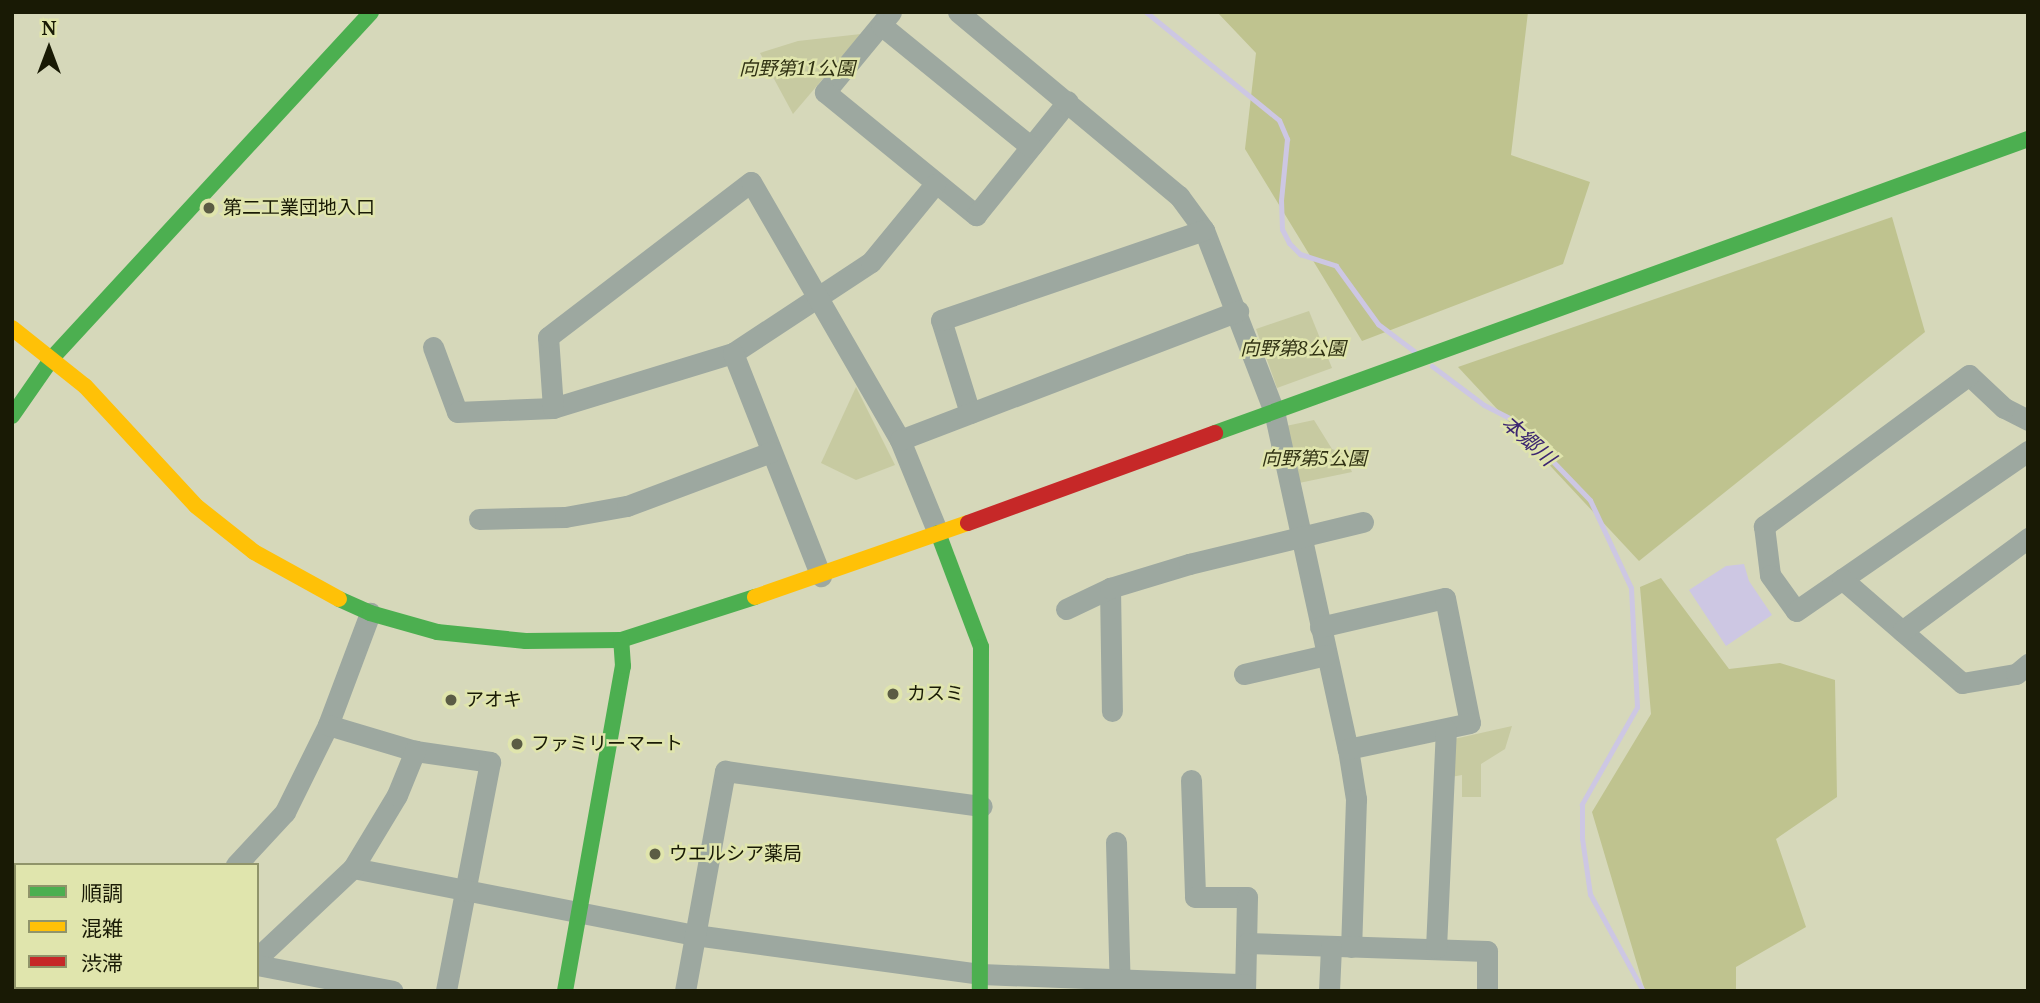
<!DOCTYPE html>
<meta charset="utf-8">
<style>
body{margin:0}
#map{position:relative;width:2040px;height:1003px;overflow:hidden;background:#d6d8ba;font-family:"Noto Serif","Noto Sans JP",serif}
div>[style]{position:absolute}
.green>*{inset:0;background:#c7caa1}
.forest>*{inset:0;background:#bfc38f}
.water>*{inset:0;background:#cdc7e3}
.stream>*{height:5px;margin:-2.5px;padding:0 2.5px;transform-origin:2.5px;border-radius:2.5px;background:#cdc7e3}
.street>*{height:21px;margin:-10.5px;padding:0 10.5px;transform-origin:10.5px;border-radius:10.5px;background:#9da8a0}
.fast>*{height:16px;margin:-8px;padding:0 8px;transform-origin:8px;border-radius:8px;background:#4caf50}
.slow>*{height:16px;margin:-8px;padding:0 8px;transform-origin:8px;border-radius:8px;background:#ffc107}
.jam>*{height:16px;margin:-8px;padding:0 8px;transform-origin:8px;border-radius:8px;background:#c62828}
.dots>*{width:19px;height:19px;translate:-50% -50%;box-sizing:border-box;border:4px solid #e0e5ad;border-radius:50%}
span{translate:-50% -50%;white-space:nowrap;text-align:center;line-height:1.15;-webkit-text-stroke:5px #e0e5ad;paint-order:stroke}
.park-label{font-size:19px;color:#303213;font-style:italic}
.poi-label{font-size:19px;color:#191a05}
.left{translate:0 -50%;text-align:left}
.water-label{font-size:21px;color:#3c2671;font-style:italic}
.frame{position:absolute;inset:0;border:14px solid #191a05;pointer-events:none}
.legend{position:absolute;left:14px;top:863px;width:245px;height:126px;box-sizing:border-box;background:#e0e5ad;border:2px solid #90946a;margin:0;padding:9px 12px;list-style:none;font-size:21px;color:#191a05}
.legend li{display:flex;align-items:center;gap:14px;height:35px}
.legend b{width:35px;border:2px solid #90946a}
.north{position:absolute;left:14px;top:14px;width:70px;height:70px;-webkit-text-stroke:5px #e0e5ad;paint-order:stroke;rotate:0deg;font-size:19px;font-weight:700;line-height:28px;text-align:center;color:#191a05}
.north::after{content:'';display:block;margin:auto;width:24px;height:32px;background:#191a05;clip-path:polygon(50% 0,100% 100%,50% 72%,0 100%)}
</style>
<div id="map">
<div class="green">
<i style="clip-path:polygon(861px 34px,793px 114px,760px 53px,798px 41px)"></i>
<i style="clip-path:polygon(1309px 311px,1332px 368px,1277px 388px,1256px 329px)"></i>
<i style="clip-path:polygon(856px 387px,895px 465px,856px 480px,821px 463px)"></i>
<i style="clip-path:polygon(1314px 420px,1332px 449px,1344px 453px,1352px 472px,1299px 483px,1286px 426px)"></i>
<i style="clip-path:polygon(1512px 726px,1505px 749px,1481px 764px,1481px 797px,1462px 797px,1462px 775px,1451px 777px,1454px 739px)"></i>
</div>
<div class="forest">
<i style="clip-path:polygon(1528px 12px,1511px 155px,1590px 182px,1563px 264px,1362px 341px,1245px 149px,1256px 53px,1217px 12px)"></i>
<i style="clip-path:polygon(1892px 217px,1925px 332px,1639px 561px,1458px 367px)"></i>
<i style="clip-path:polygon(1661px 578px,1729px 669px,1780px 663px,1835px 680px,1837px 797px,1776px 839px,1806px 927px,1736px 967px,1736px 991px,1645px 991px,1592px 812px,1651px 714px,1640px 587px)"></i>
</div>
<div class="water">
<i style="clip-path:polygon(1744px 564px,1749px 581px,1772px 615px,1726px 646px,1689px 590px,1726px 566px)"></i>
</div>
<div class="stream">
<i style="left:1146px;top:12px;width:171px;rotate:39.1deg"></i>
<i style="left:1279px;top:120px;width:21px;rotate:67deg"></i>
<i style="left:1287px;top:139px;width:61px;rotate:95.6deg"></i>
<i style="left:1281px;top:200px;width:29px;rotate:88deg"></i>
<i style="left:1282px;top:229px;width:16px;rotate:63deg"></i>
<i style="left:1289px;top:243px;width:16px;rotate:45deg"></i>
<i style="left:1300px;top:254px;width:38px;rotate:18deg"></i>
<i style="left:1336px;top:266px;width:72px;rotate:54.1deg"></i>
<i style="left:1378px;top:324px;width:45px;rotate:36.9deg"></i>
<i style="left:1432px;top:366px;width:65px;rotate:36.9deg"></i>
<i style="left:1484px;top:405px;width:33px;rotate:27deg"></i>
<i style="left:1513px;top:420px;width:111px;rotate:46.1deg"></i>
<i style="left:1590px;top:500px;width:97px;rotate:65deg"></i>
<i style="left:1631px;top:588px;width:119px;rotate:87.1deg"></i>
<i style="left:1637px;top:707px;width:112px;rotate:119.6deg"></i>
<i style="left:1582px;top:804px;width:34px;rotate:90deg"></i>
<i style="left:1582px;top:838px;width:57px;rotate:81.9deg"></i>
<i style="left:1590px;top:894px;width:111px;rotate:61.3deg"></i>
</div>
<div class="street">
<i style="left:891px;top:12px;width:104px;rotate:129.5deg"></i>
<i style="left:825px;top:92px;width:195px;rotate:39.2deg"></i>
<i style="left:976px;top:215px;width:146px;rotate:-51.1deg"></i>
<i style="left:958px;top:12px;width:288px;rotate:39.8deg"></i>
<i style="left:1179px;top:196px;width:42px;rotate:53.7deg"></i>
<i style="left:1204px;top:230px;width:194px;rotate:68.9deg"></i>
<i style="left:1274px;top:411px;width:346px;rotate:77.7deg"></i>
<i style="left:1348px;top:749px;width:51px;rotate:80.9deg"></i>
<i style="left:1356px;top:799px;width:148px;rotate:91.9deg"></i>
<i style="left:881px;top:25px;width:193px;rotate:39.1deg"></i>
<i style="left:433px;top:347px;width:69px;rotate:69.7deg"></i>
<i style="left:457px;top:412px;width:96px;rotate:-2.4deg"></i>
<i style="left:553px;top:408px;width:188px;rotate:-17deg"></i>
<i style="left:733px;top:353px;width:165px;rotate:-33.4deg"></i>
<i style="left:871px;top:262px;width:101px;rotate:-50.6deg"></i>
<i style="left:733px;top:353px;width:240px;rotate:68.5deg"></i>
<i style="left:553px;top:408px;width:71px;rotate:-94deg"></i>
<i style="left:548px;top:337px;width:255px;rotate:-37.4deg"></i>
<i style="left:751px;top:182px;width:298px;rotate:60deg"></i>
<i style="left:900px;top:440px;width:100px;rotate:67.8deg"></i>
<i style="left:970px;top:413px;width:97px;rotate:-107.3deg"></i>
<i style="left:941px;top:320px;width:278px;rotate:-18.9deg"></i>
<i style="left:2028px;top:420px;width:27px;rotate:-153deg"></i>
<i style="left:2004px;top:408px;width:48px;rotate:-136.7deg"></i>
<i style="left:1969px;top:375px;width:255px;rotate:143.6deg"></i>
<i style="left:1764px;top:526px;width:49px;rotate:83deg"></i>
<i style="left:1770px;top:575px;width:44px;rotate:54.2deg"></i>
<i style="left:1796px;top:611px;width:282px;rotate:-34.6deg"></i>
<i style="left:900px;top:440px;width:362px;rotate:-20.9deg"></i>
<i style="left:479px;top:519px;width:86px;rotate:-1.3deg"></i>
<i style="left:565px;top:517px;width:63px;rotate:-10.1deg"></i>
<i style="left:627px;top:506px;width:154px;rotate:-20.6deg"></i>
<i style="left:1842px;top:579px;width:159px;rotate:40.9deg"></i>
<i style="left:1962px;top:683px;width:55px;rotate:-9.5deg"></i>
<i style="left:2016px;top:674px;width:16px;rotate:-40deg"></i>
<i style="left:1110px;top:588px;width:123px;rotate:89.1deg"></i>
<i style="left:1066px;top:609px;width:49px;rotate:-25.5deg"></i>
<i style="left:1110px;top:588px;width:83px;rotate:-16.9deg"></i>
<i style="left:1189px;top:564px;width:179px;rotate:-13.6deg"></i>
<i style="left:1320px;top:627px;width:128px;rotate:-13.1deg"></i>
<i style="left:1445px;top:598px;width:127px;rotate:78.7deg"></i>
<i style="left:1470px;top:723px;width:125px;rotate:168deg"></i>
<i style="left:1902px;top:631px;width:157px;rotate:-36.4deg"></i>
<i style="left:1244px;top:674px;width:84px;rotate:-13deg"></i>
<i style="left:328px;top:725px;width:120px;rotate:-69.4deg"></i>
<i style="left:1191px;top:780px;width:117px;rotate:88deg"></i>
<i style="left:1195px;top:897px;width:52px"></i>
<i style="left:1247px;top:897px;width:94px;rotate:91.2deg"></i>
<i style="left:1116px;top:842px;width:149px;rotate:88.5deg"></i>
<i style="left:236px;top:865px;width:72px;rotate:-47.2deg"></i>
<i style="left:285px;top:812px;width:97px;rotate:-63.7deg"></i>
<i style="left:328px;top:725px;width:91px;rotate:16.6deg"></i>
<i style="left:415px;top:751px;width:76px;rotate:8.3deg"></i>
<i style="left:490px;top:762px;width:233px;rotate:100.9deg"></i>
<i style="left:353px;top:868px;width:349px;rotate:11.1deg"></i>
<i style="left:695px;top:935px;width:289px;rotate:7.8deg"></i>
<i style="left:981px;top:974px;width:264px;rotate:2.2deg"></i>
<i style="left:1247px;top:943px;width:240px;rotate:1.9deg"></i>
<i style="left:1487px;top:951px;width:40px;rotate:90deg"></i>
<i style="left:1436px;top:948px;width:219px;rotate:-87.4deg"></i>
<i style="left:257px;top:958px;width:132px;rotate:-43.2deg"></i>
<i style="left:353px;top:868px;width:85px;rotate:-58.9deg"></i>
<i style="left:397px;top:795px;width:48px;rotate:-67.8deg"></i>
<i style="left:257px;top:965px;width:138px;rotate:10.8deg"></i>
<i style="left:115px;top:987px;width:4px;rotate:76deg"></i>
<i style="left:215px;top:991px;width:6px;rotate:-45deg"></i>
<i style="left:685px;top:991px;width:224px;rotate:-79.7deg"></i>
<i style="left:725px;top:771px;width:259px;rotate:7.8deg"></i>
<i style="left:1329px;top:991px;width:44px;rotate:-87.4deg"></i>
</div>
<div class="fast">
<i style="left:12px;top:416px;width:72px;rotate:-55.2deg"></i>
<i style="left:53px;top:357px;width:469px;rotate:-47.3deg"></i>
<i style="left:1215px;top:433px;width:865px;rotate:-19.88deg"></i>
<i style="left:938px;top:533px;width:122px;rotate:69.3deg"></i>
<i style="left:981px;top:647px;width:344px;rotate:90.2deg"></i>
<i style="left:339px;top:599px;width:34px;rotate:24deg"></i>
<i style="left:370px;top:613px;width:70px;rotate:15.8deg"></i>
<i style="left:437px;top:632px;width:89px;rotate:5.8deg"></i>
<i style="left:526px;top:641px;width:95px;rotate:-0.6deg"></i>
<i style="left:621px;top:640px;width:141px;rotate:-17.8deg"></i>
<i style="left:565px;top:991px;width:330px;rotate:-79.9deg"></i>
<i style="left:623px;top:666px;width:26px;rotate:-94deg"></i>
</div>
<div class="slow">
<i style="left:12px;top:328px;width:93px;rotate:38.5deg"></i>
<i style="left:85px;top:386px;width:163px;rotate:47.2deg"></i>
<i style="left:196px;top:506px;width:74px;rotate:38.4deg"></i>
<i style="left:254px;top:552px;width:97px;rotate:28.9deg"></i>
<i style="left:755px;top:597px;width:225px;rotate:-19.2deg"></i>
</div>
<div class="jam">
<i style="left:968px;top:523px;width:263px;rotate:-20deg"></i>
</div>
<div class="dots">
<i style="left:209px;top:208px;background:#5b5c44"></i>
<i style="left:893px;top:694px;background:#5b5c44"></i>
<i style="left:451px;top:700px;background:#5b5c44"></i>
<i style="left:517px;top:744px;background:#5b5c44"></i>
<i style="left:655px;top:854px;background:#5b5c44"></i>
</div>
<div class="park-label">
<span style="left:797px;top:69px">向野第11公園</span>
<span style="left:1293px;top:349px">向野第8公園</span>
<span style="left:1314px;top:459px">向野第5公園</span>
</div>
<div class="poi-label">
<span class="left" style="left:223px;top:208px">第二工業団地入口</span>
<span class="left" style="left:907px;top:694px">カスミ</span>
<span class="left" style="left:465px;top:700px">アオキ</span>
<span class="left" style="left:531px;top:744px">ファミリーマート</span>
<span class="left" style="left:669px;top:854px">ウエルシア薬局</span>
</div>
<div class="water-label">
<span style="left:1529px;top:440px;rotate:42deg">本郷川</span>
</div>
<div class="frame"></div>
<ul class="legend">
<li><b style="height:9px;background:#4caf50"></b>順調</li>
<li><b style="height:9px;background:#ffc107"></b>混雑</li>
<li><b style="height:9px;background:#c62828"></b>渋滞</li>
</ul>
<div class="north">N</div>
</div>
